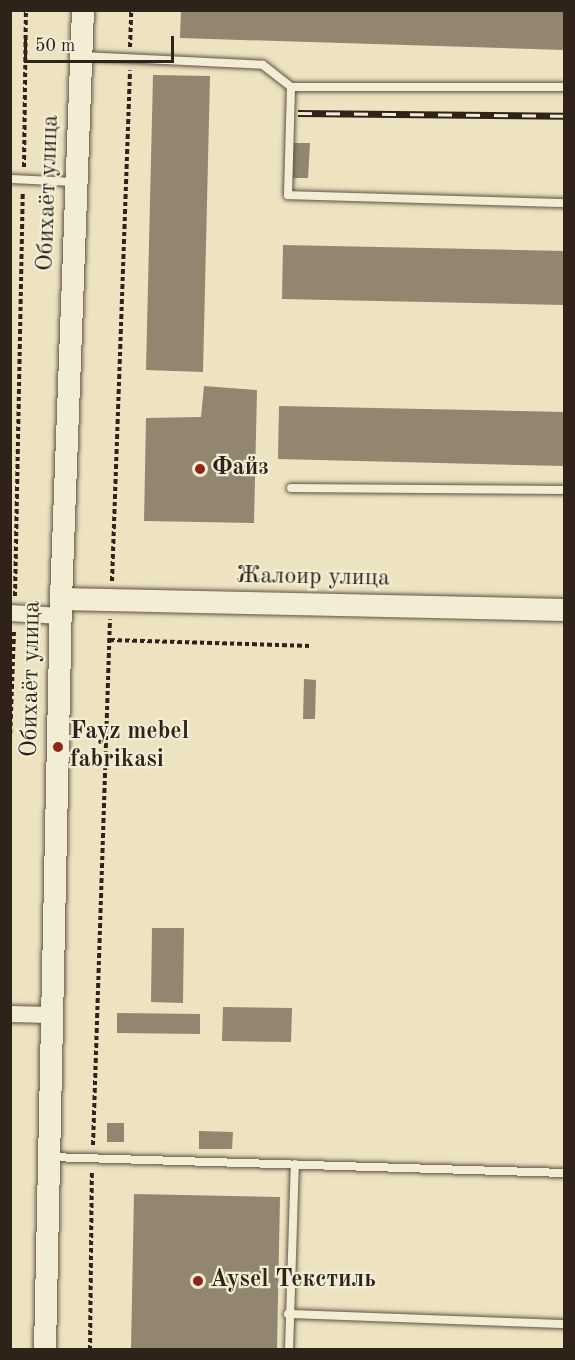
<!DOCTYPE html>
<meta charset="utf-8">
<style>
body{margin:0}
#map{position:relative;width:575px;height:1360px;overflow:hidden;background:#ede3c0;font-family:"Old Standard TT",serif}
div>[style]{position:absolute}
.building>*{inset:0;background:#928670}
.path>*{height:4px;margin-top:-2px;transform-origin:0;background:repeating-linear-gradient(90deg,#2f2219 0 4.5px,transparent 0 7.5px)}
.roads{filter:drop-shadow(0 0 2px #5e5243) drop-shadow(0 0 2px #5e5243)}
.lane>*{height:8px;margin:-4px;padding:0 4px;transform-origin:4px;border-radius:4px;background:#f3edd6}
.street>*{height:16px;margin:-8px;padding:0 8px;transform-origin:8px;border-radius:8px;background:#f3edd6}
.secondary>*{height:22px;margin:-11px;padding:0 11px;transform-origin:11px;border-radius:11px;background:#f3edd6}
.rail>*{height:7px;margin-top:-3.5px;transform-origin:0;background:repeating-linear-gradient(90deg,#f3edd6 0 14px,#2f2219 0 28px);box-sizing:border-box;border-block:2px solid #2f2219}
.dots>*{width:16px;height:16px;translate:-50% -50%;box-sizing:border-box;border:3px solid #f3edd6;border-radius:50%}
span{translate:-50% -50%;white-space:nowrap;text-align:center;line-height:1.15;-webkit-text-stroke:4.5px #f3edd6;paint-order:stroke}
.street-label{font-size:24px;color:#2f2219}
.poi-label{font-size:24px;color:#2f2219;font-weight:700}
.left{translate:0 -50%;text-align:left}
.frame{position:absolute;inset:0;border:12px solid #2f2219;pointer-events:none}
.scale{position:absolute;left:24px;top:36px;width:150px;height:27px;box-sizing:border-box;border:3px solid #2f2219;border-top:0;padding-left:8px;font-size:18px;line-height:21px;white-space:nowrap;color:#2f2219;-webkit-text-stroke:4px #f3edd6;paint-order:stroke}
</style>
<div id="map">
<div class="building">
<i style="clip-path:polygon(181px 10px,564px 10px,564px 50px,180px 38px)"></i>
<i style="clip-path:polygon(153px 75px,210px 76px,203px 372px,146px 370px)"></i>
<i style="clip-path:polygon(291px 143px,310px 143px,308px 178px,290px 178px)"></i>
<i style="clip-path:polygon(283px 245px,564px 251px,564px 305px,282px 299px)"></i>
<i style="clip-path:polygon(204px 386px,257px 390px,254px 523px,144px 521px,146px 418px,201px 417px)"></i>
<i style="clip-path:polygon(279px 406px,564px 412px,564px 466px,278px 459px)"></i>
<i style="clip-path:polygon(304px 679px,316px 680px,315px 719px,303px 719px)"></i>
<i style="clip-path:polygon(152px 928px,184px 928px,183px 1003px,151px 1002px)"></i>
<i style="clip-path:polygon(223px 1007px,292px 1008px,291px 1042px,222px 1041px)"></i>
<i style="clip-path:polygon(117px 1013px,200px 1014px,200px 1034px,117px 1033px)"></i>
<i style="clip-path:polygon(107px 1123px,124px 1123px,124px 1142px,107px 1142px)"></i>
<i style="clip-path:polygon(199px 1131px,233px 1132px,232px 1149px,199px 1149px)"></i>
<i style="clip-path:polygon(134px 1194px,280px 1197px,277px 1350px,131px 1350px)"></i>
</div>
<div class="path">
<i style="left:130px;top:47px;width:37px;rotate:-88deg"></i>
<i style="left:24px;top:167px;width:157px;rotate:-89.3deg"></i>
<i style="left:112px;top:581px;width:511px;rotate:-87.98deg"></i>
<i style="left:15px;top:596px;width:404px;rotate:-88.9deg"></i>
<i style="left:110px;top:640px;width:201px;rotate:1.7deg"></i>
<i style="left:10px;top:741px;width:111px;rotate:-87.9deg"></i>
<i style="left:93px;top:1145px;width:526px;rotate:-88.15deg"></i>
<i style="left:90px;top:1350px;width:180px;rotate:-89.4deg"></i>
</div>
<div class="roads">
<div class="lane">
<i style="left:82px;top:56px;width:181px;rotate:2.8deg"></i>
<i style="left:263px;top:65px;width:36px;rotate:38deg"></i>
<i style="left:291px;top:87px;width:108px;rotate:91.6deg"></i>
<i style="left:288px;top:195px;width:276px;rotate:1.7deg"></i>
<i style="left:291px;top:87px;width:273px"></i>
<i style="left:10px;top:179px;width:66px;rotate:2.6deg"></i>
<i style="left:291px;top:488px;width:273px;rotate:0.4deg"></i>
<i style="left:50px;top:1157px;width:514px;rotate:1.78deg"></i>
<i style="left:288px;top:1314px;width:276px;rotate:2.1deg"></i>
<i style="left:289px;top:1350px;width:186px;rotate:-88.2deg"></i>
</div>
<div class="street">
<i style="left:10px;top:613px;width:51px;rotate:3.4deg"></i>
<i style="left:10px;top:1014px;width:42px;rotate:1.4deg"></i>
</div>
<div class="secondary">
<i style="left:61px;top:599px;width:503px;rotate:1.25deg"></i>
<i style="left:45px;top:1350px;width:751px;rotate:-88.78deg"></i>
<i style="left:61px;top:599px;width:589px;rotate:-87.86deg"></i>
</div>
</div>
<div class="rail">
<i style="left:298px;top:113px;width:266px;rotate:0.6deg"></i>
</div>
<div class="dots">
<i style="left:200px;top:469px;background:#8f2418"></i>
<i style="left:58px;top:747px;background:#8f2418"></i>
<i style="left:198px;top:1281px;background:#8f2418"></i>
</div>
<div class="street-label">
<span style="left:49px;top:193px;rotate:-88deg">Обихаёт улица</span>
<span style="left:313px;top:578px;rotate:1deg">Жалоир улица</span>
<span style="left:32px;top:679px;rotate:-89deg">Обихаёт улица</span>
</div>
<div class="poi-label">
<span class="left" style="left:212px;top:469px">Файз</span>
<span class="left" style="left:70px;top:747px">Fayz mebel<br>fabrikasi</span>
<span class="left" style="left:210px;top:1281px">Aysel Текстиль</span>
</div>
<div class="frame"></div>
<div class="scale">50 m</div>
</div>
